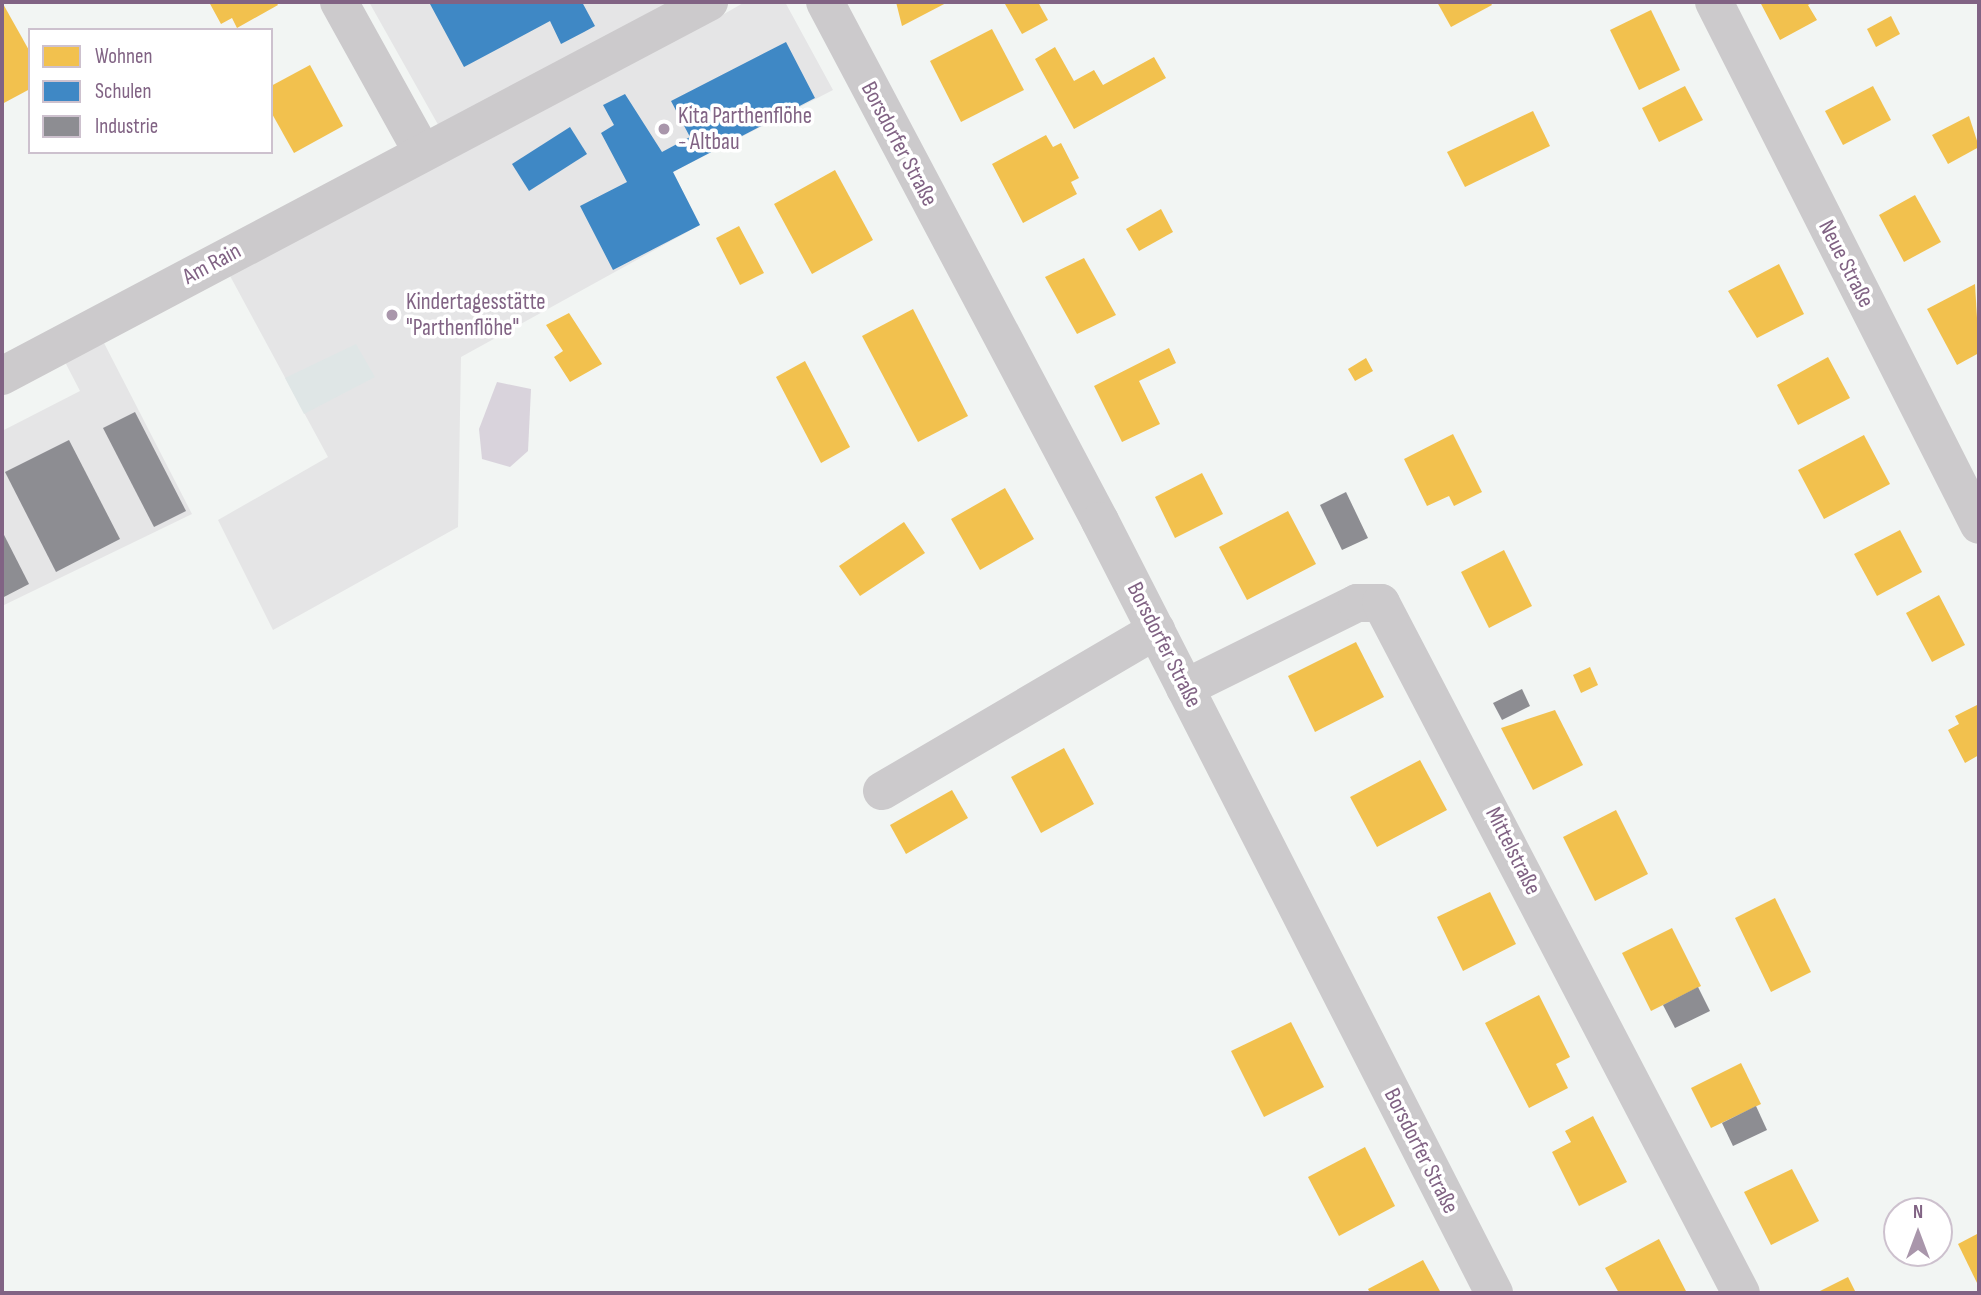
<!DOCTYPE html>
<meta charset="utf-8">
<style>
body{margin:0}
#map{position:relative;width:1981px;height:1295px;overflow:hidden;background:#f2f5f3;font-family:"Sofia Sans Condensed",sans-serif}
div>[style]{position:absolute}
.built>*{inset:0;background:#e5e5e6}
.green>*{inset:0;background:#dfe6e6}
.water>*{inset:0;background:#d9d3dc}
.homes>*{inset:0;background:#f2c14e}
.schools>*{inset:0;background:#3f88c5}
.industry>*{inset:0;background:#8d8d92}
.minor>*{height:38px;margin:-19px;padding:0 19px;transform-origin:19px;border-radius:19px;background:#cccacc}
.dots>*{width:19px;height:19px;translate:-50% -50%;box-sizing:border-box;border:4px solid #fff;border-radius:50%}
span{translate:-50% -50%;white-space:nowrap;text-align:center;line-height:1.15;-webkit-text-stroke:7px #fff;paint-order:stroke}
.poi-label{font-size:23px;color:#816384}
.left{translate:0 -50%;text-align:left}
.street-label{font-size:23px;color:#816384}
.frame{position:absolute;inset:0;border:4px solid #816384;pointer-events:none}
.legend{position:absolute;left:28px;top:28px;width:245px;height:126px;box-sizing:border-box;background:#fff;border:2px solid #cdc1ce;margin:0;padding:9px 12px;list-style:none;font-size:21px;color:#816384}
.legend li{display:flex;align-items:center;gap:14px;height:35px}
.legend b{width:35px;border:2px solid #cdc1ce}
.north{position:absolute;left:1883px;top:1197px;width:70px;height:70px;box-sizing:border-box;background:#fff;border:2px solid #cdc1ce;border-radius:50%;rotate:0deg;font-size:19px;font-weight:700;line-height:28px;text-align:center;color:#816384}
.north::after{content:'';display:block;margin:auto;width:24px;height:32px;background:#a996ab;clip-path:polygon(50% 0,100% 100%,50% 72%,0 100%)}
</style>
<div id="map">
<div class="built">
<i style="clip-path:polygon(369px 2px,707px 2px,717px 18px,745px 2px,785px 2px,833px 90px,673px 172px,700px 225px,461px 357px,458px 527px,273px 630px,218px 520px,328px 457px,229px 274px,454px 153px)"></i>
<i style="clip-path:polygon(104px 343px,192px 514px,2px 606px,2px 431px,80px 391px,65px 362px)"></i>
</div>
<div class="green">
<i style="clip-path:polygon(356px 344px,375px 377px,304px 414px,285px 378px)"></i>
</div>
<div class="water">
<i style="clip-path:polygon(497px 382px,531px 389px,528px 451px,510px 467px,482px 459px,479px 429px)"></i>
</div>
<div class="homes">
<i style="clip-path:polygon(2px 2px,30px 52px,30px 89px,2px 104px)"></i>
<i style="clip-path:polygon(209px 2px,276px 2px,278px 5px,237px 28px,232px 18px,221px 24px)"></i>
<i style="clip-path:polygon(896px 2px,948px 2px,902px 26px)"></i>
<i style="clip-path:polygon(1038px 2px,1048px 20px,1022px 34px,1005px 4px)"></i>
<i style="clip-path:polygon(1437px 2px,1490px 2px,1492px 5px,1451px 27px)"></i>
<i style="clip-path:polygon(1760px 2px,1814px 2px,1808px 5px,1817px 20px,1780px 40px)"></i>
<i style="clip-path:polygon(1651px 10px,1680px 70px,1639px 90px,1610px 30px)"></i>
<i style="clip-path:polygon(1891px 16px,1900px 34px,1876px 47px,1867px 29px)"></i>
<i style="clip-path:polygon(992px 29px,1024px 90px,961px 122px,930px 61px)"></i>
<i style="clip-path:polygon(1055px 47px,1074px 81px,1094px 70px,1103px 85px,1154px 57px,1166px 78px,1074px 129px,1035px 59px)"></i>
<i style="clip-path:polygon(310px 65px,343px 126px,294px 153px,271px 112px,271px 86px)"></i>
<i style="clip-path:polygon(1685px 86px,1703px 120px,1659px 142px,1642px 108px)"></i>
<i style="clip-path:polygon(1873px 86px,1891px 120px,1843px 145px,1825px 111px)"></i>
<i style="clip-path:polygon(1533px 111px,1550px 146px,1465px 187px,1447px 152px)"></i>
<i style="clip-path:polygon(1969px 116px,1979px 147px,1948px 164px,1932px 135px)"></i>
<i style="clip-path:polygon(1046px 135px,1053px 147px,1061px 143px,1079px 178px,1071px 182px,1077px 194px,1023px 223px,992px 164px)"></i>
<i style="clip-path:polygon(835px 170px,873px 240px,812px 274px,774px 204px)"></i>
<i style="clip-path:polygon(1915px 195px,1941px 242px,1904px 262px,1879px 215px)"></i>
<i style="clip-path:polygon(1161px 209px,1173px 232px,1139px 251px,1126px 229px)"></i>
<i style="clip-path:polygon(739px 226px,764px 273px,740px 285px,716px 238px)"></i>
<i style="clip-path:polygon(1084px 258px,1116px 315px,1077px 334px,1045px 277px)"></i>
<i style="clip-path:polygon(1779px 264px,1804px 314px,1757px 338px,1728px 291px)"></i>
<i style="clip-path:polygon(1975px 284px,1979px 353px,1957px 365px,1927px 309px)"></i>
<i style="clip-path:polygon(913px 309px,968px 416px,918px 442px,862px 336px)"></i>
<i style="clip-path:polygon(569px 313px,602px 364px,570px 382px,554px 357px,563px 351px,546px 325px)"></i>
<i style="clip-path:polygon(1169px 348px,1176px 363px,1139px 381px,1160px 424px,1122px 442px,1094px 386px)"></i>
<i style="clip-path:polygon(1828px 357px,1850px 398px,1798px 425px,1777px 385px)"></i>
<i style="clip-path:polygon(1366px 358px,1373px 371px,1355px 381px,1348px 369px)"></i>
<i style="clip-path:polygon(805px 361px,850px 447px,821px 463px,776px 377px)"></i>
<i style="clip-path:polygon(1453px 434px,1482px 492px,1454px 506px,1449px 496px,1427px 506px,1404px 459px)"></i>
<i style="clip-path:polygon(1864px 435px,1890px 484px,1824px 519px,1798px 470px)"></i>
<i style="clip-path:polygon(1202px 473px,1223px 514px,1175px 538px,1155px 497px)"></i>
<i style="clip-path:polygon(1005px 488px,1034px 539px,980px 570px,951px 519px)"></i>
<i style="clip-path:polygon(1288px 511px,1316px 564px,1247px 600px,1219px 547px)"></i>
<i style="clip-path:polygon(904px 522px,925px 553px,860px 596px,839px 566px)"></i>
<i style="clip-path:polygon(1900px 530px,1922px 572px,1877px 596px,1854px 554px)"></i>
<i style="clip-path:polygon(1504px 550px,1532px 606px,1489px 628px,1461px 572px)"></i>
<i style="clip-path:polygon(1939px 595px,1965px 645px,1932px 662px,1906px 613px)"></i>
<i style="clip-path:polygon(1356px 642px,1384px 697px,1315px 732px,1288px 676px)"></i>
<i style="clip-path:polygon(1590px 667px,1598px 685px,1581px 693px,1573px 675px)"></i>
<i style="clip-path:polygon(1979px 704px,1979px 755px,1965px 763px,1948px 730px,1959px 724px,1955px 716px)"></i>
<i style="clip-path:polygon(1555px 710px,1583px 765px,1533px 790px,1501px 728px)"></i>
<i style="clip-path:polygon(1064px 748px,1094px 804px,1041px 833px,1011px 777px)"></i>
<i style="clip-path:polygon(1420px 760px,1447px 810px,1377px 847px,1350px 797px)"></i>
<i style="clip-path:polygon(952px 790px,968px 818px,906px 854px,890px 825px)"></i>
<i style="clip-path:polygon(1616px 810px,1648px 874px,1595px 901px,1563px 837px)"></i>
<i style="clip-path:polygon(1490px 892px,1516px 944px,1463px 971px,1437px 917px)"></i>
<i style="clip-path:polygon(1775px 898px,1811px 972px,1771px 992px,1735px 918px)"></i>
<i style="clip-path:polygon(1672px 928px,1701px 986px,1651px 1011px,1622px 953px)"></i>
<i style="clip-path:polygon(1539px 995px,1570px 1057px,1556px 1064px,1568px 1088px,1529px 1108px,1485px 1023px)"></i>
<i style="clip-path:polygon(1291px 1022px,1324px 1087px,1264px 1117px,1231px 1051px)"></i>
<i style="clip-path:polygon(1741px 1063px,1761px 1104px,1711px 1128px,1691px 1088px)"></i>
<i style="clip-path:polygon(1593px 1116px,1627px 1182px,1579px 1206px,1552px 1152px,1571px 1142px,1565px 1131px)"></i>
<i style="clip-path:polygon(1365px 1147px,1395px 1206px,1339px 1236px,1308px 1177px)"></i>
<i style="clip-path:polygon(1792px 1169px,1819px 1221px,1771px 1245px,1744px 1192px)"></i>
<i style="clip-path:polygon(1979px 1233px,1979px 1287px,1958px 1244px)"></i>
<i style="clip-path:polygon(1659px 1239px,1687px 1293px,1619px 1293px,1605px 1268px)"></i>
<i style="clip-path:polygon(1423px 1260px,1441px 1293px,1370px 1293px,1368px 1289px)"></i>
<i style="clip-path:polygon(1848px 1277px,1856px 1293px,1816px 1293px)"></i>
</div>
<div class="schools">
<i style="clip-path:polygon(582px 2px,595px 26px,584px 32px,561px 44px,550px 21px,464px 67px,430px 4px)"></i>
<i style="clip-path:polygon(786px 42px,815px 98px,673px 172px,700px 225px,613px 270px,580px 206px,627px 182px,601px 133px,614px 125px,603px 105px,625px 94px,662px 152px,690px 137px,671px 101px)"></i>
<i style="clip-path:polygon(570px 127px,587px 154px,529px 191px,512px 164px)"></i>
</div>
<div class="industry">
<i style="clip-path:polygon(135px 412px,186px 511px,154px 527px,103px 428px)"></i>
<i style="clip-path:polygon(69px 440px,120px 539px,56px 572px,5px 472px)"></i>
<i style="clip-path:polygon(1346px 492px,1368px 538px,1342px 550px,1320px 505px)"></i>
<i style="clip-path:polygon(2px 531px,29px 584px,2px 598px)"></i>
<i style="clip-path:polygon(1522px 689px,1530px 706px,1502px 720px,1493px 703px)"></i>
<i style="clip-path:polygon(1698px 987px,1710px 1011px,1675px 1028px,1663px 1005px)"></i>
<i style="clip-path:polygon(1756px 1106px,1767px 1130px,1733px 1146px,1722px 1123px)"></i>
</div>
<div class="minor">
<i style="left:339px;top:2px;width:171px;rotate:61deg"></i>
<i style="left:825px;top:2px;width:587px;rotate:62.08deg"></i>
<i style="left:1100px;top:521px;width:867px;rotate:62.96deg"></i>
<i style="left:1714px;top:2px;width:586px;rotate:63.13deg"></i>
<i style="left:2px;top:376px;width:800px;rotate:-27.88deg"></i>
<i style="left:1185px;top:688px;width:192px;rotate:-26.3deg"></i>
<i style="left:1357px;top:603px;width:24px"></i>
<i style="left:1381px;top:603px;width:778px;rotate:62.45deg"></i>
<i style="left:882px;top:791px;width:318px;rotate:-30.4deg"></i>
</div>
<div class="dots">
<i style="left:664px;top:129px;background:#a996ab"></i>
<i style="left:392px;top:315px;background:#a996ab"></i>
</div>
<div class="poi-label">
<span class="left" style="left:678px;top:129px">Kita Parthenflöhe<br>- Altbau</span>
<span class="left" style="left:406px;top:315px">Kindertagesstätte<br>"Parthenflöhe"</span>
</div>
<div class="street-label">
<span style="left:899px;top:144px;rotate:62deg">Borsdorfer Straße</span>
<span style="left:212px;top:264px;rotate:-28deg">Am Rain</span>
<span style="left:1846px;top:264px;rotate:63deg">Neue Straße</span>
<span style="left:1164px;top:645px;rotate:63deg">Borsdorfer Straße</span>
<span style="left:1513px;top:851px;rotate:63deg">Mittelstraße</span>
<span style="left:1421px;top:1151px;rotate:63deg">Borsdorfer Straße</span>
</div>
<div class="frame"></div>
<ul class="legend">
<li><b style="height:19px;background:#f2c14e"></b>Wohnen</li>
<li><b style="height:19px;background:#3f88c5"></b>Schulen</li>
<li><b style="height:19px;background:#8d8d92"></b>Industrie</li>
</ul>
<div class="north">N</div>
</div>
